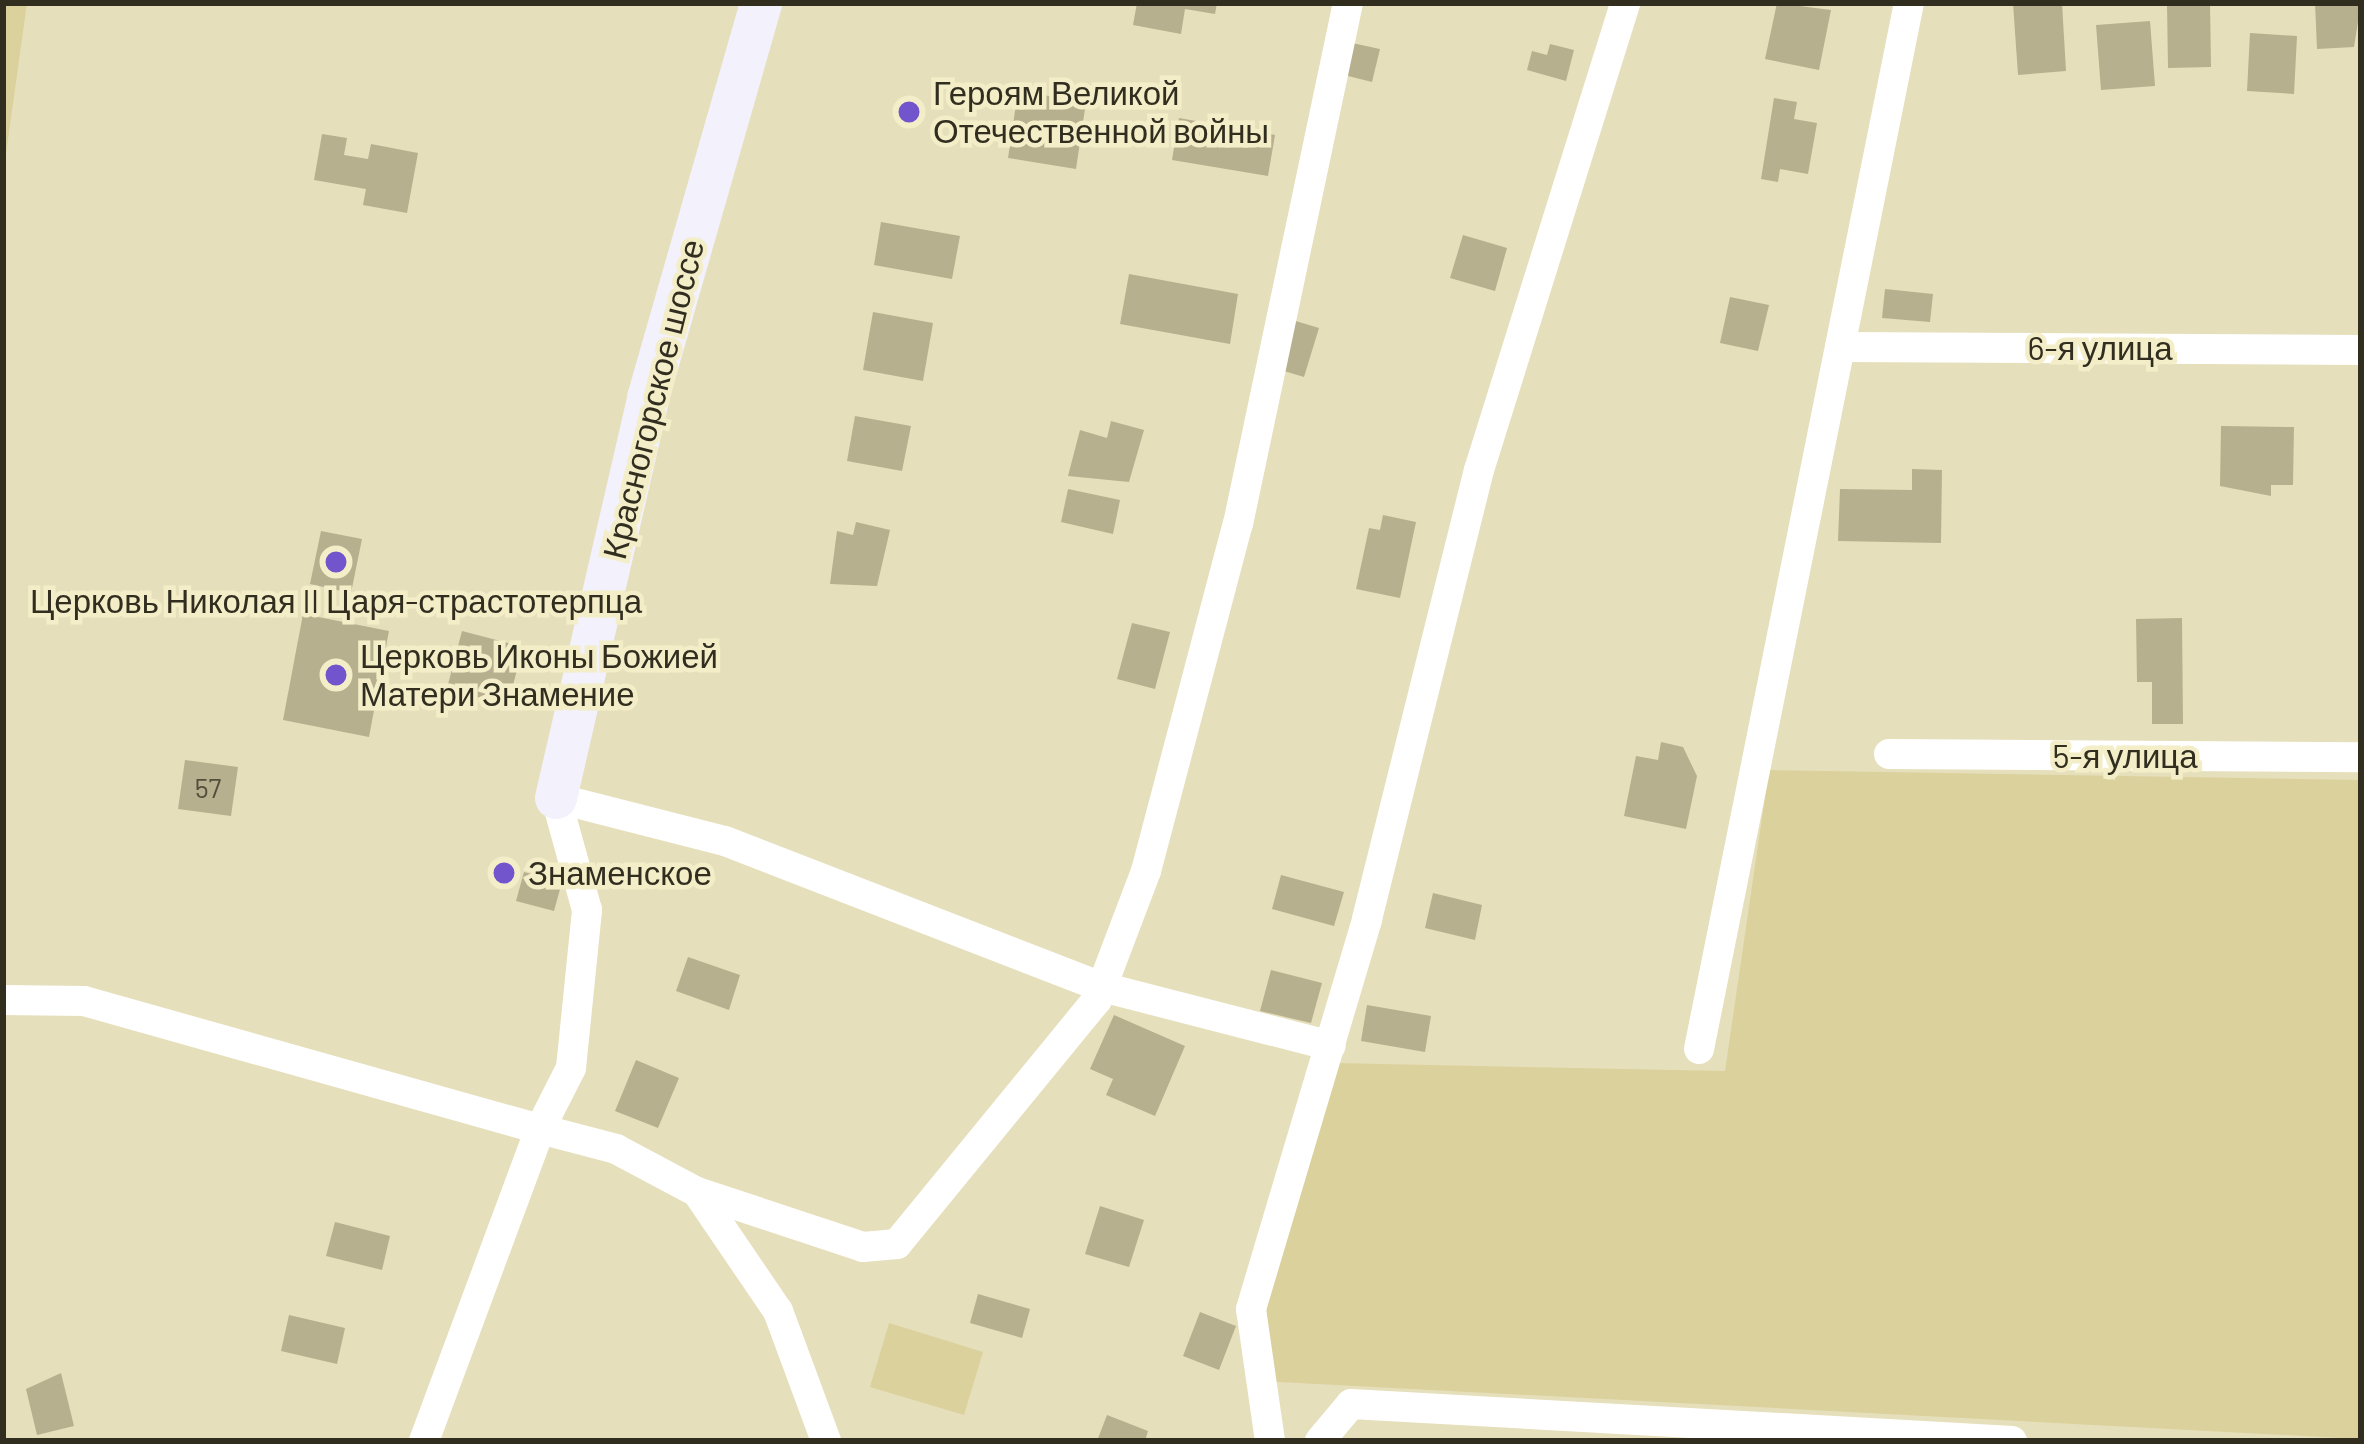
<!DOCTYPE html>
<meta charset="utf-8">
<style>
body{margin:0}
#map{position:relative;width:2364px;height:1444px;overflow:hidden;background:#e6dfbb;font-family:Barlow,sans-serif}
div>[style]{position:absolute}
.green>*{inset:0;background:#dbd19c}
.building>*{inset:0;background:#b7b08e}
.street>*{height:30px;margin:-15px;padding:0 15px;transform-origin:15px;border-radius:15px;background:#fff}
.secondary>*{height:42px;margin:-21px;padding:0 21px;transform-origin:21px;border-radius:21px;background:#f2f1fc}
.dots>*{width:33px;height:33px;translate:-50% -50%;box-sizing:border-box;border:6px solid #f3edc8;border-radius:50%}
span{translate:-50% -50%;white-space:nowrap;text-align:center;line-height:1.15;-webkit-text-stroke:9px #f3edc8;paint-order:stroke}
.number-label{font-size:27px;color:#524e3c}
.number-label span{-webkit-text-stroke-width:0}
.poi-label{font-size:33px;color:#312e20}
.left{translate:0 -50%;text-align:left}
.street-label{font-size:33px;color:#312e20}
.frame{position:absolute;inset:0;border:6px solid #312e20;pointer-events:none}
</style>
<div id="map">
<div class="green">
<i style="clip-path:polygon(3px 3px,27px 3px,3px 175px)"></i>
<i style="clip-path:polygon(1769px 770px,2361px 780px,2361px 1439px,1262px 1381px,1268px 1285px,1334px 1063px,1725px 1071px)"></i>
<i style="clip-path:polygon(889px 1323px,983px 1352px,964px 1415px,870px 1387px)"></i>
</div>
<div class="building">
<i style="clip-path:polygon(1137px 3px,1217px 3px,1215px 14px,1185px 9px,1181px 34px,1133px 25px)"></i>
<i style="clip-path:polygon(1777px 3px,1831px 10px,1819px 70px,1765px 59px)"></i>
<i style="clip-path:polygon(2013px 3px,2062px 3px,2066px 71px,2018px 75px)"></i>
<i style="clip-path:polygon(2167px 3px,2210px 3px,2211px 67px,2168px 68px)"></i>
<i style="clip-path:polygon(2315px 3px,2361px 3px,2354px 47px,2317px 49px)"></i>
<i style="clip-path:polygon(2150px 21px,2155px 86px,2101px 90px,2096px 25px)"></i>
<i style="clip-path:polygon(2250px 33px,2297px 36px,2294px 94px,2247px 91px)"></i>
<i style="clip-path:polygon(1352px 43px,1380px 49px,1372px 82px,1344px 75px)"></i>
<i style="clip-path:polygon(1550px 44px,1574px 50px,1566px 81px,1527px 70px,1532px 51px,1547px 55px)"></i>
<i style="clip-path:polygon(1018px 91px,1086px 102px,1076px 169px,1008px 158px)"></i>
<i style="clip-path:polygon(1774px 98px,1797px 102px,1794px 119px,1817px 123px,1808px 174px,1780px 169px,1778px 182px,1761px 179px)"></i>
<i style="clip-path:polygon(1179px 118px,1275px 135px,1268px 176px,1172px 160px)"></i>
<i style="clip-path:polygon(322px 134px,347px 138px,344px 155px,368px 159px,371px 144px,418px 153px,407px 213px,363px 205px,366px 189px,314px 180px)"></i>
<i style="clip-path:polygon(881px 222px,960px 236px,952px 279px,874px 265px)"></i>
<i style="clip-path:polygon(1463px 235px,1507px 248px,1495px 291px,1450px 278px)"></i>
<i style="clip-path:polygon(1129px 274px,1238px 294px,1230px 344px,1120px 324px)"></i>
<i style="clip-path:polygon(1885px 289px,1933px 294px,1930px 322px,1882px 318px)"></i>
<i style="clip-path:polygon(1730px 297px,1769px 305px,1758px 351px,1720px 343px)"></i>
<i style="clip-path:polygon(873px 312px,933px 323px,923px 381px,863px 370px)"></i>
<i style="clip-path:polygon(1289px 319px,1319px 328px,1304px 377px,1274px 368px)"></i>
<i style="clip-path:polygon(855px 416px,911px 426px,902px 471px,847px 461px)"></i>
<i style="clip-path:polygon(1111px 421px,1144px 430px,1129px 482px,1068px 476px,1080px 430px,1107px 438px)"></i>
<i style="clip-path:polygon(2221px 426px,2294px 427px,2293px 485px,2271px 485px,2271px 496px,2220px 486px)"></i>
<i style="clip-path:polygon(1912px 469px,1942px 470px,1941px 543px,1838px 541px,1840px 489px,1912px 490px)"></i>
<i style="clip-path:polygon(1068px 489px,1120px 500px,1113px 534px,1061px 522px)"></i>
<i style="clip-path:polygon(1383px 515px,1416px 522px,1400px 598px,1356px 589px,1369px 528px,1380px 530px)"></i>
<i style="clip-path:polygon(856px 522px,890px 530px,877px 586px,830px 584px,837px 531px,853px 535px)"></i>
<i style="clip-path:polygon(321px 531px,362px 539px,351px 593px,310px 584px)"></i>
<i style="clip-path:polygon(303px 614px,389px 631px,369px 737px,283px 720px)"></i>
<i style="clip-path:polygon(2182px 618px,2183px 724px,2152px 724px,2152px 682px,2137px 682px,2136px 619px)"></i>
<i style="clip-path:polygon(1132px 623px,1170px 632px,1155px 689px,1117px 679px)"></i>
<i style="clip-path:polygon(462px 631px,523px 647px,507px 708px,446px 692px)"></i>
<i style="clip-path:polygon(1661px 742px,1683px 747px,1697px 776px,1686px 829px,1624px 816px,1636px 756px,1658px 760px)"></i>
<i style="clip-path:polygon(185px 760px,238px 767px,231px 816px,178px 809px)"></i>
<i style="clip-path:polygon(524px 872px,562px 882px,554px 911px,516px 901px)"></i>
<i style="clip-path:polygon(1281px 875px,1344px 892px,1334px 926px,1272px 909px)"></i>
<i style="clip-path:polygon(1433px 893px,1482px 905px,1475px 940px,1425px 928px)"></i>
<i style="clip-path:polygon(688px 957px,740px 975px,729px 1010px,676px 991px)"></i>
<i style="clip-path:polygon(1271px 970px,1322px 983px,1311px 1023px,1260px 1011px)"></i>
<i style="clip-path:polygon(1367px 1005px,1431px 1016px,1425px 1052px,1361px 1041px)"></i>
<i style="clip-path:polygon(1114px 1015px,1185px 1046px,1155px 1116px,1106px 1095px,1113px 1079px,1090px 1069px)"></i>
<i style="clip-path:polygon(636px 1060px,679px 1078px,658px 1128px,615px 1111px)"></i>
<i style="clip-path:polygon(1100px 1206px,1144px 1220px,1129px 1267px,1085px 1254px)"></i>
<i style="clip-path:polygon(335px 1222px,390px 1236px,382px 1270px,326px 1256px)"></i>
<i style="clip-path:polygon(978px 1294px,1030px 1309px,1022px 1338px,970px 1323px)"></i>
<i style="clip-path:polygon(1200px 1312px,1236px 1326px,1219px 1370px,1183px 1356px)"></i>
<i style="clip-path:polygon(289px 1315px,345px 1328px,337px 1364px,281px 1351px)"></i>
<i style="clip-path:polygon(61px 1373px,74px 1426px,37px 1435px,26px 1389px)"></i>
<i style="clip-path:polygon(1107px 1415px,1148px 1431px,1145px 1441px,1097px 1441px)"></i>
</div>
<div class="street">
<i style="left:1840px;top:347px;width:521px;rotate:0.33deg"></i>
<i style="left:1889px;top:754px;width:472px;rotate:0.4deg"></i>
<i style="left:556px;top:798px;width:174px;rotate:14.3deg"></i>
<i style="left:725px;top:841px;width:404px;rotate:21.2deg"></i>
<i style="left:1102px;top:987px;width:236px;rotate:14.4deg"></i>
<i style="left:3px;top:1000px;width:81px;rotate:0.7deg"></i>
<i style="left:84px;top:1001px;width:474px;rotate:15.7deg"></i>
<i style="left:540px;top:1129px;width:68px;rotate:-63.1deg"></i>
<i style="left:571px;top:1068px;width:159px;rotate:-84.2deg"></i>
<i style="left:587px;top:910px;width:116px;rotate:-105.5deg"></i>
<i style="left:1699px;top:1049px;width:1067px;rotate:-78.65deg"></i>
<i style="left:697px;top:1192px;width:175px;rotate:18.3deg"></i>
<i style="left:863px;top:1247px;width:34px;rotate:-5deg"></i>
<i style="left:897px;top:1244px;width:315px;rotate:-50.7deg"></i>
<i style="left:1097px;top:1000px;width:138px;rotate:-69.2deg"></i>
<i style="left:1146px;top:871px;width:359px;rotate:-75.2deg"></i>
<i style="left:1238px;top:524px;width:532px;rotate:-78.08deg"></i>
<i style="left:424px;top:1441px;width:333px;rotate:-69.6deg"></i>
<i style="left:540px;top:1129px;width:79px;rotate:14.7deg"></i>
<i style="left:616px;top:1149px;width:92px;rotate:28deg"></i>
<i style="left:697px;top:1192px;width:144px;rotate:55.8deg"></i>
<i style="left:778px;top:1311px;width:139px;rotate:69.7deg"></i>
<i style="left:1270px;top:1441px;width:133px;rotate:-98.2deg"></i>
<i style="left:1251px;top:1309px;width:407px;rotate:-73.4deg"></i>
<i style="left:1367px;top:919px;width:463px;rotate:-76deg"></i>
<i style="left:1479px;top:470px;width:489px;rotate:-72.6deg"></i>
<i style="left:1320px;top:1441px;width:48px;rotate:-50deg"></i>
<i style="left:1351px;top:1404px;width:662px;rotate:3.2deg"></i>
</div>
<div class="secondary">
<i style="left:556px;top:798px;width:410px;rotate:-77deg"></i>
<i style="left:648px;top:398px;width:411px;rotate:-74deg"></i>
</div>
<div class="dots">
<i style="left:909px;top:112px;background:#7254cd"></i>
<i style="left:336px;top:562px;background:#7254cd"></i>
<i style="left:336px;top:675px;background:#7254cd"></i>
<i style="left:504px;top:873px;background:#7254cd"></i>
</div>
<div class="number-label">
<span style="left:208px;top:788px">57</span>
</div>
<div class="poi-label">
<span class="left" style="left:933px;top:112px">Героям Великой<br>Отечественной войны</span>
<span style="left:336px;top:601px">Церковь Николая II Царя-страстотерпца</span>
<span class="left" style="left:360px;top:675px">Церковь Иконы Божией<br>Матери Знамение</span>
<span class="left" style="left:528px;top:873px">Знаменское</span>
</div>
<div class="street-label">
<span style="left:2100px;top:348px">6-я улица</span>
<span style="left:653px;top:399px;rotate:-76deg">Красногорское шоссе</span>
<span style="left:2125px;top:756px">5-я улица</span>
</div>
<div class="frame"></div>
</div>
